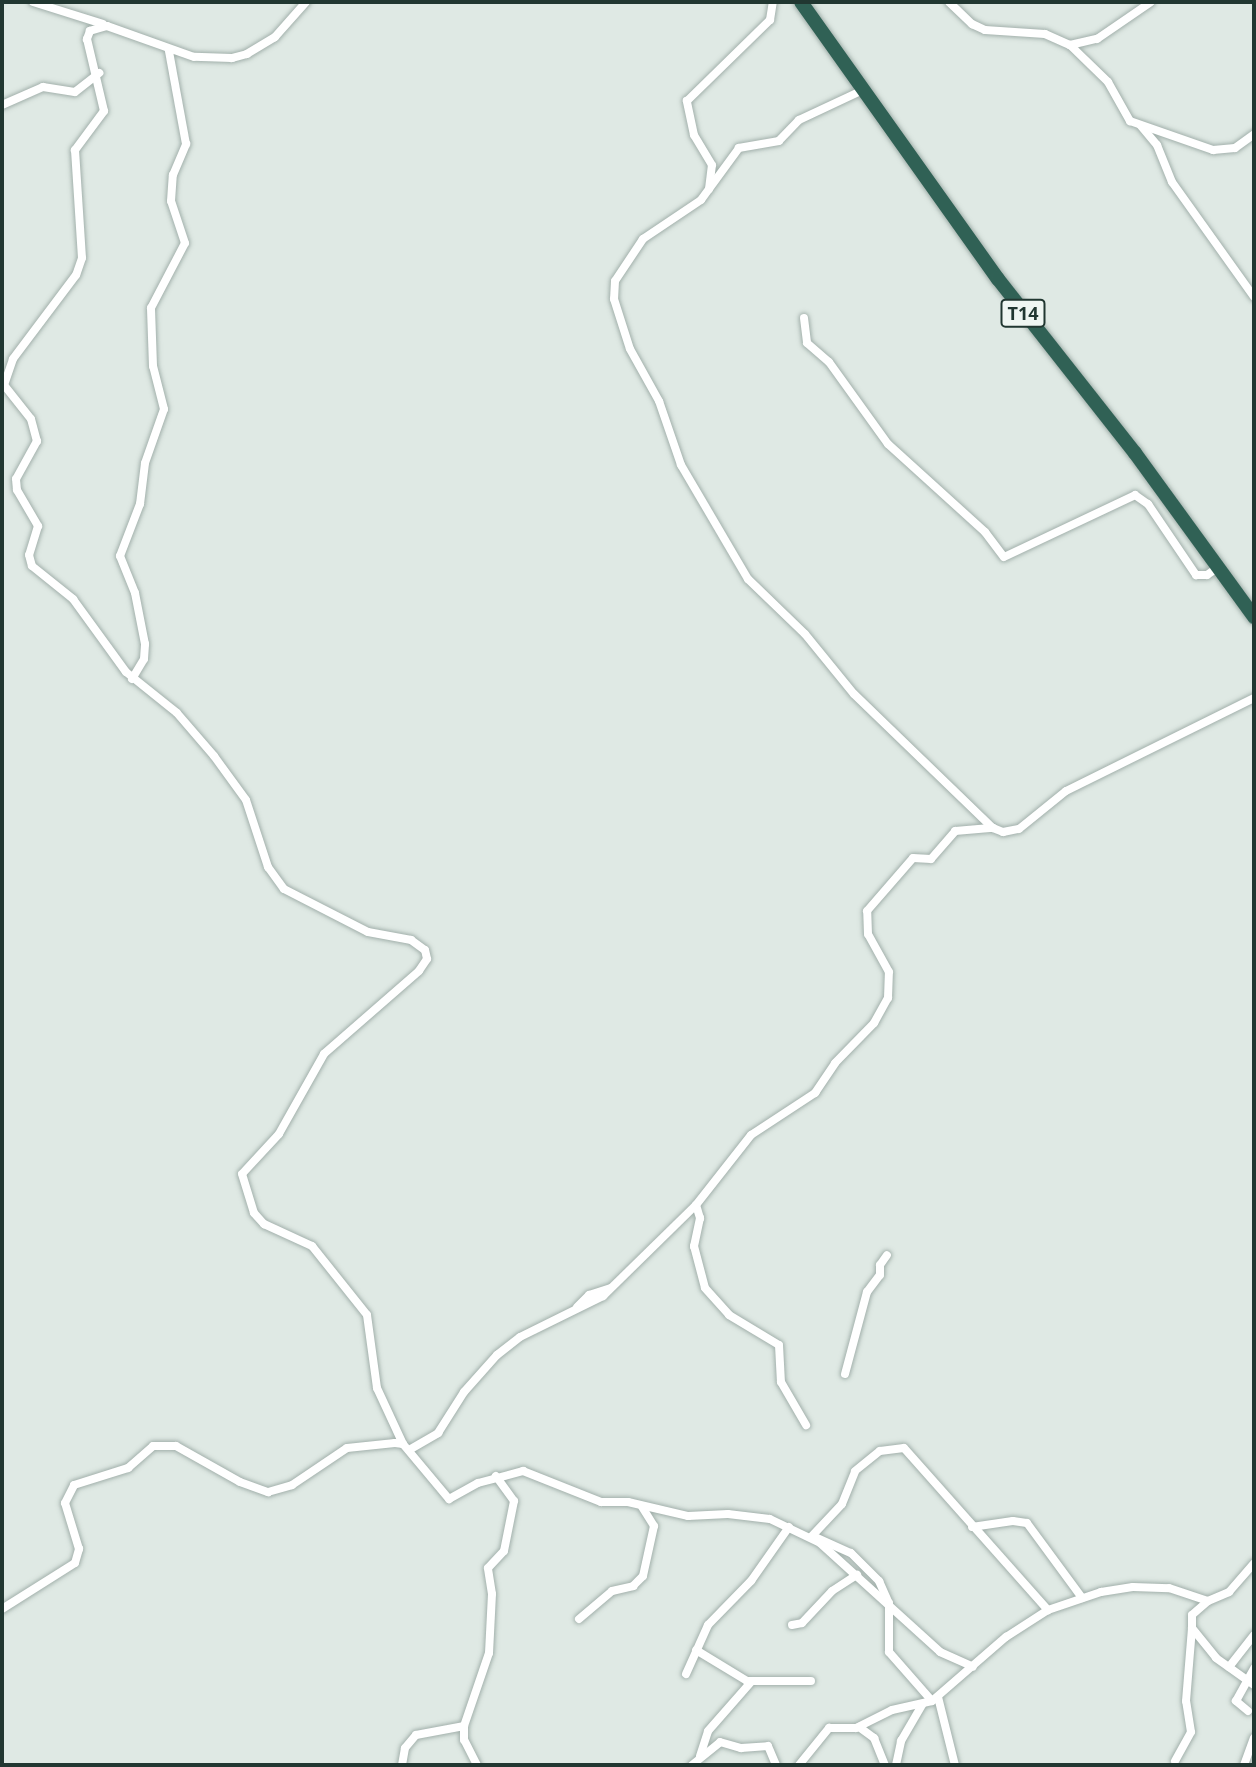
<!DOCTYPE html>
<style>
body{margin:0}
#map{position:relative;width:1256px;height:1767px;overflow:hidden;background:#dfe9e4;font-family:"Open Sans",sans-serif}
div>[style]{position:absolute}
.roads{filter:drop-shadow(0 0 2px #a2b0ab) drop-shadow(0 0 2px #a2b0ab)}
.street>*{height:8px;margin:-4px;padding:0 4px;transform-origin:4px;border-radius:4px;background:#fff}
.highway>*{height:14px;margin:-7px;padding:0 7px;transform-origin:7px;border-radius:7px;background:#306155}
span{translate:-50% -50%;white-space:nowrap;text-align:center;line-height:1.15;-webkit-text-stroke:5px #eff6f2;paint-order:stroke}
.shield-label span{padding:2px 5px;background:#eff6f2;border:2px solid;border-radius:5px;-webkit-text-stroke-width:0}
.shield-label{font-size:18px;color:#213731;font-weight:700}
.frame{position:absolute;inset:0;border:4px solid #213731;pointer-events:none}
</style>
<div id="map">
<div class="roads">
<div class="street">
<i style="left:33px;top:2px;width:73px;rotate:17.4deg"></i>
<i style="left:306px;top:2px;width:47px;rotate:131.5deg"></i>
<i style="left:275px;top:37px;width:33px;rotate:149deg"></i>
<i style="left:247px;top:54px;width:16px;rotate:165deg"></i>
<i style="left:232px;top:58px;width:38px;rotate:-178deg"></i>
<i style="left:194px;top:57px;width:92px;rotate:-160.4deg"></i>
<i style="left:107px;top:26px;width:18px;rotate:164deg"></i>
<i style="left:90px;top:31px;width:9px;rotate:111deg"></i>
<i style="left:87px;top:39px;width:74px;rotate:76.7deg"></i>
<i style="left:104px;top:111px;width:49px;rotate:126.6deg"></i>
<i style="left:75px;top:150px;width:108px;rotate:86.3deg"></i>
<i style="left:82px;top:258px;width:18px;rotate:109deg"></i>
<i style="left:76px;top:275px;width:105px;rotate:126.9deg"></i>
<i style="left:13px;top:359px;width:28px;rotate:109deg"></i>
<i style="left:4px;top:385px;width:43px;rotate:51.5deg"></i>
<i style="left:31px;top:419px;width:23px;rotate:75deg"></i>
<i style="left:37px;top:441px;width:43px;rotate:118.9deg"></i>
<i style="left:16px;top:479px;width:11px;rotate:85deg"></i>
<i style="left:17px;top:490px;width:42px;rotate:59.7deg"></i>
<i style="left:38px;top:526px;width:30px;rotate:107deg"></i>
<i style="left:29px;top:555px;width:11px;rotate:75deg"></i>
<i style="left:32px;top:566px;width:53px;rotate:38.8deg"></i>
<i style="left:73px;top:599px;width:90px;rotate:54deg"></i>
<i style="left:126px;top:672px;width:65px;rotate:38.8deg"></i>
<i style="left:177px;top:713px;width:57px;rotate:49.3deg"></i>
<i style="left:214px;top:756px;width:54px;rotate:54deg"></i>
<i style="left:246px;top:800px;width:71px;rotate:71.8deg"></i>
<i style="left:268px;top:867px;width:27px;rotate:54deg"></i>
<i style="left:284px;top:889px;width:94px;rotate:27.1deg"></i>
<i style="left:368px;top:932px;width:44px;rotate:10.5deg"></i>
<i style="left:411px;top:940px;width:17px;rotate:36deg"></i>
<i style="left:425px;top:950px;width:9px;rotate:77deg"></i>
<i style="left:427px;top:959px;width:14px;rotate:124deg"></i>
<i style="left:419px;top:971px;width:126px;rotate:138.9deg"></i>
<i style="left:324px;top:1054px;width:92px;rotate:119.4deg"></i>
<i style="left:279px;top:1134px;width:54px;rotate:132.8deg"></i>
<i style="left:242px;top:1174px;width:41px;rotate:72.9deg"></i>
<i style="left:254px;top:1213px;width:15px;rotate:48deg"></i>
<i style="left:264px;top:1224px;width:53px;rotate:24.6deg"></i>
<i style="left:312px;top:1246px;width:88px;rotate:51.4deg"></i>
<i style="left:367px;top:1315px;width:74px;rotate:82.2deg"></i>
<i style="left:377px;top:1388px;width:62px;rotate:65.1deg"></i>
<i style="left:949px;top:2px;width:32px;rotate:44deg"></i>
<i style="left:972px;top:24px;width:14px;rotate:25deg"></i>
<i style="left:985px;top:30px;width:60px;rotate:3.8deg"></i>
<i style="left:1045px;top:34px;width:27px;rotate:24deg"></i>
<i style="left:1070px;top:45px;width:53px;rotate:44.2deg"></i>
<i style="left:1108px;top:82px;width:45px;rotate:60.6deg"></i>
<i style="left:1130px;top:121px;width:88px;rotate:19.3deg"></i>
<i style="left:1213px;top:150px;width:22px;rotate:-5deg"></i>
<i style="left:1235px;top:148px;width:24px;rotate:-36deg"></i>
<i style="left:1070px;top:45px;width:28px;rotate:-13deg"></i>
<i style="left:1097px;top:39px;width:65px;rotate:-34.4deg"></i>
<i style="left:863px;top:90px;width:71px;rotate:154.9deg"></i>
<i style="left:799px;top:120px;width:29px;rotate:134deg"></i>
<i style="left:779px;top:141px;width:41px;rotate:170.1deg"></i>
<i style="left:739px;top:148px;width:64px;rotate:126.2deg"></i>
<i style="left:701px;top:200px;width:70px;rotate:146.1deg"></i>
<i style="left:643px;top:239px;width:50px;rotate:123.7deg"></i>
<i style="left:615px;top:281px;width:18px;rotate:93deg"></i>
<i style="left:614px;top:299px;width:52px;rotate:72.3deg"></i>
<i style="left:630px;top:349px;width:60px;rotate:60.9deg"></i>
<i style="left:659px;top:401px;width:68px;rotate:71deg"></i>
<i style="left:681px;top:465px;width:132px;rotate:59.6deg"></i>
<i style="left:748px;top:579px;width:79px;rotate:44deg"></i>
<i style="left:805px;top:634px;width:77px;rotate:50.8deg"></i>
<i style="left:854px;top:694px;width:193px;rotate:44deg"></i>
<i style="left:993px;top:828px;width:11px;rotate:22deg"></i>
<i style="left:1003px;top:832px;width:16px;rotate:-11deg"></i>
<i style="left:1019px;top:829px;width:60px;rotate:-39deg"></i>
<i style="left:1066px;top:791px;width:210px;rotate:-26.3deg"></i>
<i style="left:2px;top:105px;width:45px;rotate:-23.7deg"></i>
<i style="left:43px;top:87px;width:32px;rotate:9deg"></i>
<i style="left:75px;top:92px;width:31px;rotate:-38deg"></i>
<i style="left:1141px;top:126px;width:25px;rotate:50deg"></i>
<i style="left:1157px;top:145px;width:40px;rotate:68deg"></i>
<i style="left:1172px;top:182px;width:141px;rotate:54.5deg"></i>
<i style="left:709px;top:189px;width:24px;rotate:-83deg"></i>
<i style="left:712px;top:165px;width:35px;rotate:-121deg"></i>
<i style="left:694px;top:135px;width:35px;rotate:-102deg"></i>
<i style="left:687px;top:101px;width:116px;rotate:-44.3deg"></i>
<i style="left:770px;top:20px;width:18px;rotate:-81deg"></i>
<i style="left:804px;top:318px;width:25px;rotate:83deg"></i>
<i style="left:807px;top:343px;width:29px;rotate:41deg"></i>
<i style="left:829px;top:362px;width:101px;rotate:54.3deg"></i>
<i style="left:888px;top:444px;width:131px;rotate:42.2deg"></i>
<i style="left:985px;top:532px;width:31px;rotate:53deg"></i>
<i style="left:1004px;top:557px;width:145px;rotate:-25.3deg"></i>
<i style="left:1135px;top:495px;width:16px;rotate:35deg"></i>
<i style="left:1148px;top:504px;width:86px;rotate:55.9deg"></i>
<i style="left:1196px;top:575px;width:11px"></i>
<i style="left:1207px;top:575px;width:12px;rotate:-35deg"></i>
<i style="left:132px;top:679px;width:23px;rotate:-59deg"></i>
<i style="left:144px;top:659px;width:15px;rotate:-86deg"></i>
<i style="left:145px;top:644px;width:52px;rotate:-101.1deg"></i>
<i style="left:135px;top:593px;width:40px;rotate:-112deg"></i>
<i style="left:120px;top:556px;width:56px;rotate:-69deg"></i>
<i style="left:140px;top:504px;width:41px;rotate:-83deg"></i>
<i style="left:145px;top:463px;width:57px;rotate:-70.6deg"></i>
<i style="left:164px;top:409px;width:44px;rotate:-104.3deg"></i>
<i style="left:153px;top:366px;width:58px;rotate:-92deg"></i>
<i style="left:151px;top:308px;width:73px;rotate:-62.4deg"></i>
<i style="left:185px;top:243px;width:44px;rotate:-108.4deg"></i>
<i style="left:171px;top:201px;width:26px;rotate:-86deg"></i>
<i style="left:173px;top:175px;width:34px;rotate:-67deg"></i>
<i style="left:186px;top:144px;width:95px;rotate:-100.4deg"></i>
<i style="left:696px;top:1205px;width:14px;rotate:73deg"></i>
<i style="left:700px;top:1218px;width:29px;rotate:102deg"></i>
<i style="left:694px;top:1246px;width:43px;rotate:75.3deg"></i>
<i style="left:705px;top:1288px;width:36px;rotate:48deg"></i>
<i style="left:729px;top:1315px;width:58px;rotate:31deg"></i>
<i style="left:779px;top:1345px;width:37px;rotate:87deg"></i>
<i style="left:781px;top:1382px;width:50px;rotate:59.8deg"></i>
<i style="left:577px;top:1307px;width:17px;rotate:-45deg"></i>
<i style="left:589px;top:1295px;width:22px;rotate:-18deg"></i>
<i style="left:845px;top:1374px;width:85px;rotate:-75deg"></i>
<i style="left:867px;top:1292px;width:21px;rotate:-53deg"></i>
<i style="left:880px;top:1275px;width:10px;rotate:-90deg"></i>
<i style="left:880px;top:1265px;width:12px;rotate:-55deg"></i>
<i style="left:409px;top:1450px;width:34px;rotate:-30deg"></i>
<i style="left:438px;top:1433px;width:49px;rotate:-57.6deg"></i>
<i style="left:464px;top:1392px;width:50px;rotate:-48.3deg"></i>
<i style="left:497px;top:1355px;width:29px;rotate:-38deg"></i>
<i style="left:520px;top:1337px;width:93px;rotate:-26.3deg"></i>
<i style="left:603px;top:1296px;width:130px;rotate:-44.4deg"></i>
<i style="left:696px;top:1205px;width:89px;rotate:-51.8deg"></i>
<i style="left:751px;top:1135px;width:77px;rotate:-33.3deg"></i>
<i style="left:815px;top:1093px;width:36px;rotate:-56deg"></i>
<i style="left:835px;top:1063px;width:56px;rotate:-45.7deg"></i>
<i style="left:874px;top:1023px;width:29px;rotate:-61deg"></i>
<i style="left:888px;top:998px;width:26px;rotate:-88deg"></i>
<i style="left:889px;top:972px;width:43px;rotate:-118.9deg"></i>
<i style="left:868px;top:934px;width:23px;rotate:-92deg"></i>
<i style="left:867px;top:911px;width:70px;rotate:-49deg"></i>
<i style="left:913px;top:858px;width:18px;rotate:3deg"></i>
<i style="left:931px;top:859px;width:37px;rotate:-49deg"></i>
<i style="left:955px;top:831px;width:38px;rotate:-5deg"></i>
<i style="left:972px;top:1527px;width:41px;rotate:-8.3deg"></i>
<i style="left:1013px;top:1521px;width:14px;rotate:8deg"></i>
<i style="left:1027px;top:1523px;width:93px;rotate:53.7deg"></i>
<i style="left:811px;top:1537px;width:45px;rotate:-46.8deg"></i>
<i style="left:842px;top:1504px;width:35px;rotate:-68deg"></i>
<i style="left:855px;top:1471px;width:32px;rotate:-39deg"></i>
<i style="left:880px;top:1451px;width:24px;rotate:-7deg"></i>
<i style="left:904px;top:1448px;width:217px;rotate:48.4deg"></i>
<i style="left:817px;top:1538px;width:37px;rotate:24deg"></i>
<i style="left:851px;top:1553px;width:40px;rotate:45deg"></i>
<i style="left:879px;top:1581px;width:24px;rotate:66deg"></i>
<i style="left:889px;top:1603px;width:49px;rotate:90deg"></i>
<i style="left:889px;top:1652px;width:65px;rotate:48.7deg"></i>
<i style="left:1208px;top:1601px;width:21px;rotate:139deg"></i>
<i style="left:1192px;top:1615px;width:13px;rotate:90deg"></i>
<i style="left:1192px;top:1628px;width:38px;rotate:51deg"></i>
<i style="left:1216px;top:1658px;width:47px;rotate:35.4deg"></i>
<i style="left:2px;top:1609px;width:86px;rotate:-32.2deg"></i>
<i style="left:75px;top:1563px;width:15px;rotate:-74deg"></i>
<i style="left:79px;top:1549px;width:48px;rotate:-106.9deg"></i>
<i style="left:65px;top:1503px;width:20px;rotate:-63deg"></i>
<i style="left:74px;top:1485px;width:57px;rotate:-17.5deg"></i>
<i style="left:128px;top:1468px;width:33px;rotate:-41deg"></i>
<i style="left:153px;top:1446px;width:23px"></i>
<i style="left:176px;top:1446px;width:73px;rotate:29.4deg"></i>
<i style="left:240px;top:1482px;width:30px;rotate:20deg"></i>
<i style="left:268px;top:1492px;width:25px;rotate:-16deg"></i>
<i style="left:292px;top:1485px;width:66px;rotate:-33.9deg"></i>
<i style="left:347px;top:1448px;width:48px;rotate:-5.9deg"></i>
<i style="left:395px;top:1443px;width:8px;rotate:7deg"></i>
<i style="left:403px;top:1444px;width:72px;rotate:50.1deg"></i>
<i style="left:449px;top:1499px;width:33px;rotate:-29deg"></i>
<i style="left:478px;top:1483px;width:47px;rotate:-14.9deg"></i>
<i style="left:523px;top:1471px;width:84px;rotate:21.7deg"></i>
<i style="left:601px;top:1502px;width:27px"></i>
<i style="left:628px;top:1502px;width:62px;rotate:13.1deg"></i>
<i style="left:688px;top:1516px;width:40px;rotate:-2.9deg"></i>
<i style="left:728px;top:1514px;width:42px;rotate:6.8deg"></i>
<i style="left:770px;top:1519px;width:55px;rotate:25.6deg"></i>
<i style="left:820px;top:1543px;width:162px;rotate:42.2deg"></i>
<i style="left:940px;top:1652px;width:36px;rotate:24deg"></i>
<i style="left:579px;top:1619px;width:43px;rotate:-40.3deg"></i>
<i style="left:612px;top:1591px;width:22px;rotate:-13deg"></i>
<i style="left:633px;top:1586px;width:14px;rotate:-45deg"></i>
<i style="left:643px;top:1576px;width:51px;rotate:-77.6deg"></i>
<i style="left:654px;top:1526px;width:22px;rotate:-122deg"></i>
<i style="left:792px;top:1625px;width:10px;rotate:-11deg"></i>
<i style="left:802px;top:1623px;width:44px;rotate:-46.8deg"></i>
<i style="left:832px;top:1591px;width:30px;rotate:-33deg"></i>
<i style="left:696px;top:1650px;width:60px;rotate:31.3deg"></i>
<i style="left:747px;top:1681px;width:64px"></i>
<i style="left:1229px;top:1667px;width:41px;rotate:-52deg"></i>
<i style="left:686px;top:1674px;width:54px;rotate:-65.8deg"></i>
<i style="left:708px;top:1625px;width:62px;rotate:-45.7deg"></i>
<i style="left:751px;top:1581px;width:66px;rotate:-54.9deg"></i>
<i style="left:938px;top:1697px;width:70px;rotate:76deg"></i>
<i style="left:1248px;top:1711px;width:16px;rotate:-140deg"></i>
<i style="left:1236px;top:1701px;width:38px;rotate:-61deg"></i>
<i style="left:859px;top:1727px;width:19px;rotate:36deg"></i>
<i style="left:874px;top:1738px;width:29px;rotate:68deg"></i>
<i style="left:700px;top:1756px;width:26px;rotate:-72deg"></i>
<i style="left:708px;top:1731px;width:65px;rotate:-48.7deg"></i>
<i style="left:1175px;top:1761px;width:33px;rotate:-61deg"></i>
<i style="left:1191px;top:1732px;width:31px;rotate:-99deg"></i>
<i style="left:1186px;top:1701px;width:73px;rotate:-85.3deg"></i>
<i style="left:402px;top:1765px;width:17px;rotate:-80deg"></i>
<i style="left:405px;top:1748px;width:17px;rotate:-50deg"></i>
<i style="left:416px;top:1735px;width:49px;rotate:-10.6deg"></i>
<i style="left:477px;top:1765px;width:28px;rotate:-117deg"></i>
<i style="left:464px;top:1740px;width:14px;rotate:-90deg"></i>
<i style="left:464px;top:1726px;width:77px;rotate:-71.1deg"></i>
<i style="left:489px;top:1653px;width:59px;rotate:-87.1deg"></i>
<i style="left:492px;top:1594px;width:26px;rotate:-99deg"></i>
<i style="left:488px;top:1568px;width:23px;rotate:-47deg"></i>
<i style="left:504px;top:1551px;width:51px;rotate:-78.7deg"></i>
<i style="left:514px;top:1501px;width:31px;rotate:-126deg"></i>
<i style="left:692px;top:1765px;width:36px;rotate:-39deg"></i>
<i style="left:720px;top:1742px;width:22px;rotate:16deg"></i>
<i style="left:741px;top:1748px;width:27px;rotate:-4deg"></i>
<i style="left:768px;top:1746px;width:21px;rotate:67deg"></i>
<i style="left:799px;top:1765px;width:48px;rotate:-51deg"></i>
<i style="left:829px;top:1728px;width:27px"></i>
<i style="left:856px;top:1728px;width:40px;rotate:-26.6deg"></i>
<i style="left:892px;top:1710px;width:41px;rotate:-12.7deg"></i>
<i style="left:932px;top:1701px;width:98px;rotate:-40.9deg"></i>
<i style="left:1006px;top:1637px;width:50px;rotate:-32.7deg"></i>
<i style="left:1048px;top:1610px;width:56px;rotate:-18.8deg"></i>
<i style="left:1101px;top:1592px;width:32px;rotate:-9deg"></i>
<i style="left:1133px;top:1587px;width:36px;rotate:2deg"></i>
<i style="left:1169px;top:1588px;width:41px;rotate:18.4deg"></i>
<i style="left:1208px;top:1601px;width:23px;rotate:-23deg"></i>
<i style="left:1229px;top:1592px;width:38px;rotate:-49deg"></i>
<i style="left:896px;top:1765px;width:25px;rotate:-78deg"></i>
<i style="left:901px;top:1741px;width:42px;rotate:-59.7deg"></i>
<i style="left:1244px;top:1765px;width:29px;rotate:-70deg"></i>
</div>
<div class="highway">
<i style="left:801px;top:2px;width:340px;rotate:54.6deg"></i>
<i style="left:998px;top:279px;width:221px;rotate:51.8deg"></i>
<i style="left:1135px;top:453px;width:203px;rotate:54deg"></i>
</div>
</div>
<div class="shield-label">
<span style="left:1023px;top:313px">T14</span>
</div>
<div class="frame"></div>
</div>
